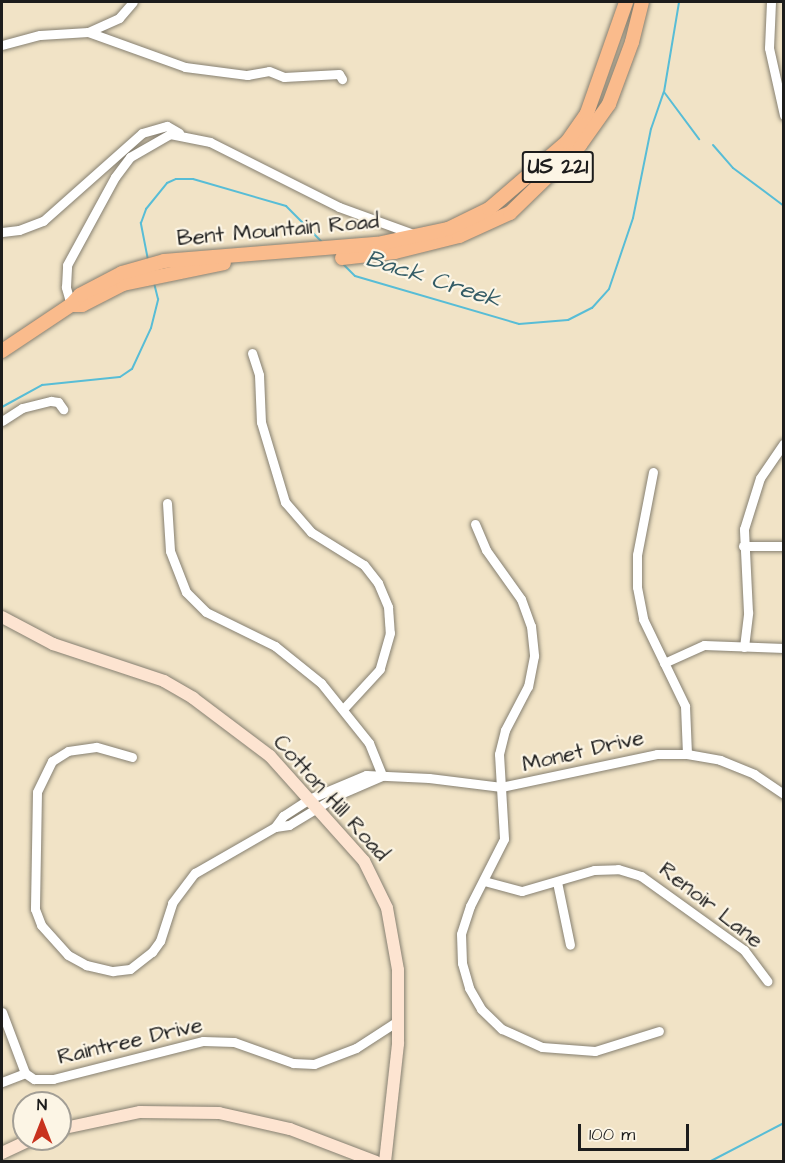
<!DOCTYPE html>
<style>
body{margin:0}
#map{position:relative;width:785px;height:1163px;overflow:hidden;background:#f1e3c6;font-family:"Architects Daughter",sans-serif}
div>[style]{position:absolute}
.stream>*{height:2px;margin:-1px;padding:0 1px;transform-origin:1px;border-radius:1px;background:#58bdd6}
.roads{filter:drop-shadow(0 0 2px #868071) drop-shadow(0 0 2px #868071)}
.street>*{height:9px;margin:-4.5px;padding:0 4.5px;transform-origin:4.5px;border-radius:4.5px;background:#fff}
.secondary>*{height:12px;margin:-6px;padding:0 6px;transform-origin:6px;border-radius:6px;background:#fde4d1}
.primary>*{height:14px;margin:-7px;padding:0 7px;transform-origin:7px;border-radius:7px;background:#fabb8c}
span{translate:-50% -50%;white-space:nowrap;text-align:center;line-height:1.15;-webkit-text-stroke:4.5px #fcf5e5;paint-order:stroke}
.shield-label span{padding:2px 4px;background:#fcf5e5;border:2px solid;border-radius:4px;-webkit-text-stroke-width:0}
.shield-label{font-size:21px;color:#1c1c1c;font-weight:700}
.street-label{font-size:22px;color:#1c1c1c}
.water-label{font-size:24px;color:#345c66;font-style:italic}
.frame{position:absolute;inset:0;border:3px solid #1c1c1c;pointer-events:none}
.north{position:absolute;left:12px;top:1091px;width:60px;height:60px;box-sizing:border-box;background:#fcf5e5;border:2px solid #a29e95;border-radius:50%;rotate:0deg;font-size:16px;font-weight:700;line-height:24px;text-align:center;color:#1c1c1c}
.north::after{content:'';display:block;margin:auto;width:21px;height:27px;background:#c8321e;clip-path:polygon(50% 0,100% 100%,50% 72%,0 100%)}
.scale{position:absolute;left:578px;top:1124px;width:111px;height:27px;box-sizing:border-box;border:3px solid #1c1c1c;border-top:0;padding-left:8px;font-size:18px;line-height:21px;white-space:nowrap;color:#1c1c1c;-webkit-text-stroke:4px #fcf5e5;paint-order:stroke}
</style>
<div id="map">
<div class="stream">
<i style="left:664px;top:92px;width:59px;rotate:53.3deg"></i>
<i style="left:713px;top:145px;width:30px;rotate:49deg"></i>
<i style="left:733px;top:168px;width:64px;rotate:36.7deg"></i>
<i style="left:148px;top:260px;width:38px;rotate:-101deg"></i>
<i style="left:141px;top:223px;width:15px;rotate:-70deg"></i>
<i style="left:146px;top:209px;width:33px;rotate:-51deg"></i>
<i style="left:167px;top:183px;width:10px;rotate:-24deg"></i>
<i style="left:176px;top:179px;width:17px"></i>
<i style="left:193px;top:179px;width:97px;rotate:16.2deg"></i>
<i style="left:286px;top:206px;width:54px;rotate:45deg"></i>
<i style="left:342px;top:263px;width:18px;rotate:45deg"></i>
<i style="left:355px;top:276px;width:171px;rotate:16.3deg"></i>
<i style="left:519px;top:324px;width:49px;rotate:-4.7deg"></i>
<i style="left:568px;top:320px;width:27px;rotate:-27deg"></i>
<i style="left:592px;top:308px;width:25px;rotate:-48deg"></i>
<i style="left:609px;top:289px;width:75px;rotate:-71.3deg"></i>
<i style="left:633px;top:218px;width:91px;rotate:-78.6deg"></i>
<i style="left:651px;top:129px;width:39px;rotate:-71deg"></i>
<i style="left:664px;top:92px;width:91px;rotate:-80.5deg"></i>
<i style="left:2px;top:407px;width:46px;rotate:-28.8deg"></i>
<i style="left:42px;top:385px;width:78px;rotate:-5.9deg"></i>
<i style="left:120px;top:377px;width:14px;rotate:-34deg"></i>
<i style="left:132px;top:369px;width:45px;rotate:-65.1deg"></i>
<i style="left:151px;top:328px;width:30px;rotate:-76deg"></i>
<i style="left:158px;top:299px;width:16px;rotate:-104deg"></i>
<i style="left:709px;top:1162px;width:85px;rotate:-27.5deg"></i>
</div>
<div class="roads">
<div class="street">
<i style="left:771px;top:2px;width:46px;rotate:92.5deg"></i>
<i style="left:769px;top:48px;width:69px;rotate:77.4deg"></i>
<i style="left:88px;top:32px;width:34px;rotate:-24deg"></i>
<i style="left:119px;top:18px;width:21px;rotate:-49deg"></i>
<i style="left:2px;top:45px;width:39px;rotate:-15deg"></i>
<i style="left:40px;top:35px;width:48px;rotate:-3.6deg"></i>
<i style="left:88px;top:32px;width:103px;rotate:19.8deg"></i>
<i style="left:185px;top:67px;width:63px;rotate:7.4deg"></i>
<i style="left:247px;top:75px;width:22px;rotate:-10deg"></i>
<i style="left:269px;top:71px;width:16px;rotate:22deg"></i>
<i style="left:284px;top:77px;width:55px;rotate:-3.1deg"></i>
<i style="left:339px;top:74px;width:6px;rotate:59deg"></i>
<i style="left:2px;top:232px;width:17px;rotate:-7deg"></i>
<i style="left:19px;top:230px;width:26px;rotate:-21deg"></i>
<i style="left:43px;top:221px;width:132px;rotate:-41.6deg"></i>
<i style="left:142px;top:133px;width:26px;rotate:-16deg"></i>
<i style="left:167px;top:126px;width:14px;rotate:30deg"></i>
<i style="left:71px;top:305px;width:19px;rotate:-106deg"></i>
<i style="left:66px;top:287px;width:22px;rotate:-87deg"></i>
<i style="left:67px;top:265px;width:100px;rotate:-61.4deg"></i>
<i style="left:115px;top:177px;width:25px;rotate:-53deg"></i>
<i style="left:130px;top:157px;width:46px;rotate:-29.9deg"></i>
<i style="left:170px;top:134px;width:41px;rotate:11.3deg"></i>
<i style="left:210px;top:142px;width:144px;rotate:26.7deg"></i>
<i style="left:339px;top:207px;width:82px;rotate:20deg"></i>
<i style="left:252px;top:353px;width:23px;rotate:72deg"></i>
<i style="left:259px;top:375px;width:47px;rotate:87.6deg"></i>
<i style="left:261px;top:422px;width:84px;rotate:73.3deg"></i>
<i style="left:285px;top:502px;width:40px;rotate:49deg"></i>
<i style="left:311px;top:532px;width:62px;rotate:31.9deg"></i>
<i style="left:364px;top:565px;width:23px;rotate:52deg"></i>
<i style="left:378px;top:583px;width:26px;rotate:67deg"></i>
<i style="left:388px;top:607px;width:26px;rotate:86deg"></i>
<i style="left:390px;top:633px;width:37px;rotate:106deg"></i>
<i style="left:380px;top:669px;width:53px;rotate:132.7deg"></i>
<i style="left:2px;top:421px;width:24px;rotate:-33deg"></i>
<i style="left:22px;top:408px;width:30px;rotate:-14deg"></i>
<i style="left:51px;top:401px;width:7px;rotate:8deg"></i>
<i style="left:58px;top:402px;width:9px;rotate:54deg"></i>
<i style="left:653px;top:472px;width:85px;rotate:100.9deg"></i>
<i style="left:637px;top:555px;width:32px;rotate:90deg"></i>
<i style="left:637px;top:587px;width:33px;rotate:79deg"></i>
<i style="left:643px;top:619px;width:97px;rotate:64.2deg"></i>
<i style="left:685px;top:706px;width:48px;rotate:87.6deg"></i>
<i style="left:167px;top:503px;width:48px;rotate:86.4deg"></i>
<i style="left:170px;top:551px;width:44px;rotate:68.7deg"></i>
<i style="left:186px;top:592px;width:28px;rotate:45deg"></i>
<i style="left:206px;top:612px;width:77px;rotate:26.2deg"></i>
<i style="left:275px;top:646px;width:59px;rotate:38.8deg"></i>
<i style="left:321px;top:683px;width:77px;rotate:51.3deg"></i>
<i style="left:369px;top:743px;width:35px;rotate:68deg"></i>
<i style="left:475px;top:524px;width:28px;rotate:67deg"></i>
<i style="left:486px;top:550px;width:60px;rotate:54.5deg"></i>
<i style="left:521px;top:599px;width:29px;rotate:70deg"></i>
<i style="left:531px;top:626px;width:30px;rotate:84deg"></i>
<i style="left:534px;top:656px;width:31px;rotate:101deg"></i>
<i style="left:528px;top:686px;width:50px;rotate:117.6deg"></i>
<i style="left:505px;top:730px;width:25px;rotate:104deg"></i>
<i style="left:499px;top:754px;width:85px;rotate:86.6deg"></i>
<i style="left:504px;top:839px;width:75px;rotate:116.9deg"></i>
<i style="left:470px;top:906px;width:29px;rotate:108deg"></i>
<i style="left:461px;top:934px;width:29px;rotate:88deg"></i>
<i style="left:462px;top:963px;width:26px;rotate:74deg"></i>
<i style="left:469px;top:988px;width:24px;rotate:60deg"></i>
<i style="left:481px;top:1009px;width:29px;rotate:44deg"></i>
<i style="left:502px;top:1029px;width:44px;rotate:24.2deg"></i>
<i style="left:542px;top:1047px;width:53px;rotate:4.3deg"></i>
<i style="left:595px;top:1051px;width:67px;rotate:-17.4deg"></i>
<i style="left:743px;top:546px;width:41px"></i>
<i style="left:744px;top:647px;width:35px;rotate:-83deg"></i>
<i style="left:748px;top:612px;width:83px;rotate:-92.8deg"></i>
<i style="left:744px;top:529px;width:53px;rotate:-72.6deg"></i>
<i style="left:760px;top:478px;width:42px;rotate:-55.6deg"></i>
<i style="left:664px;top:663px;width:44px;rotate:-24.2deg"></i>
<i style="left:704px;top:645px;width:80px;rotate:2.1deg"></i>
<i style="left:132px;top:757px;width:37px;rotate:-164deg"></i>
<i style="left:96px;top:747px;width:28px;rotate:172deg"></i>
<i style="left:68px;top:751px;width:19px;rotate:148deg"></i>
<i style="left:52px;top:761px;width:34px;rotate:116deg"></i>
<i style="left:37px;top:792px;width:117px;rotate:91deg"></i>
<i style="left:35px;top:909px;width:17px;rotate:69deg"></i>
<i style="left:41px;top:925px;width:40px;rotate:48deg"></i>
<i style="left:68px;top:955px;width:21px;rotate:29deg"></i>
<i style="left:86px;top:965px;width:28px;rotate:13deg"></i>
<i style="left:113px;top:971px;width:17px;rotate:-7deg"></i>
<i style="left:130px;top:969px;width:28px;rotate:-38deg"></i>
<i style="left:152px;top:952px;width:14px;rotate:-54deg"></i>
<i style="left:160px;top:941px;width:40px;rotate:-72deg"></i>
<i style="left:172px;top:903px;width:38px;rotate:-53deg"></i>
<i style="left:195px;top:873px;width:92px;rotate:-29.9deg"></i>
<i style="left:275px;top:827px;width:14px;rotate:-8deg"></i>
<i style="left:289px;top:825px;width:60px;rotate:-31.3deg"></i>
<i style="left:340px;top:794px;width:46px;rotate:-23.2deg"></i>
<i style="left:275px;top:827px;width:14px;rotate:-54deg"></i>
<i style="left:283px;top:816px;width:31px;rotate:-33deg"></i>
<i style="left:309px;top:799px;width:62px;rotate:-22.8deg"></i>
<i style="left:366px;top:775px;width:63px;rotate:2.7deg"></i>
<i style="left:429px;top:778px;width:73px;rotate:7.1deg"></i>
<i style="left:501px;top:787px;width:159px;rotate:-11.9deg"></i>
<i style="left:657px;top:754px;width:30px"></i>
<i style="left:687px;top:754px;width:34px;rotate:10deg"></i>
<i style="left:720px;top:760px;width:37px;rotate:22deg"></i>
<i style="left:754px;top:774px;width:36px;rotate:34deg"></i>
<i style="left:484px;top:881px;width:39px;rotate:15deg"></i>
<i style="left:522px;top:891px;width:75px;rotate:-16.3deg"></i>
<i style="left:594px;top:870px;width:24px;rotate:-2deg"></i>
<i style="left:618px;top:869px;width:24px;rotate:17deg"></i>
<i style="left:641px;top:876px;width:127px;rotate:35.7deg"></i>
<i style="left:744px;top:950px;width:39px;rotate:53deg"></i>
<i style="left:557px;top:882px;width:64px;rotate:78.3deg"></i>
<i style="left:2px;top:1012px;width:65px;rotate:69.3deg"></i>
<i style="left:2px;top:1082px;width:25px;rotate:-21deg"></i>
<i style="left:25px;top:1073px;width:11px;rotate:34deg"></i>
<i style="left:34px;top:1079px;width:19px"></i>
<i style="left:53px;top:1079px;width:155px;rotate:-14.2deg"></i>
<i style="left:203px;top:1041px;width:31px;rotate:2deg"></i>
<i style="left:234px;top:1042px;width:63px;rotate:19.6deg"></i>
<i style="left:293px;top:1063px;width:21px;rotate:3deg"></i>
<i style="left:314px;top:1064px;width:45px;rotate:-20.9deg"></i>
<i style="left:356px;top:1048px;width:51px;rotate:-33.1deg"></i>
</div>
<div class="secondary">
<i style="left:2px;top:617px;width:58px;rotate:27.9deg"></i>
<i style="left:53px;top:644px;width:117px;rotate:18.4deg"></i>
<i style="left:164px;top:681px;width:34px;rotate:30deg"></i>
<i style="left:193px;top:698px;width:96px;rotate:37deg"></i>
<i style="left:270px;top:756px;width:141px;rotate:48.2deg"></i>
<i style="left:364px;top:861px;width:52px;rotate:63.9deg"></i>
<i style="left:387px;top:908px;width:63px;rotate:79.9deg"></i>
<i style="left:398px;top:970px;width:74px;rotate:90deg"></i>
<i style="left:398px;top:1044px;width:119px;rotate:96.3deg"></i>
<i style="left:60px;top:1129px;width:82px;rotate:-12deg"></i>
<i style="left:140px;top:1112px;width:79px;rotate:0.7deg"></i>
<i style="left:219px;top:1113px;width:73px;rotate:12.7deg"></i>
<i style="left:290px;top:1129px;width:92px;rotate:21deg"></i>
<i style="left:2px;top:1153px;width:33px;rotate:-25deg"></i>
</div>
<div class="primary">
<i style="left:342px;top:258px;width:53px;rotate:-6.5deg"></i>
<i style="left:395px;top:252px;width:66px;rotate:-14deg"></i>
<i style="left:459px;top:236px;width:56px;rotate:-24.3deg"></i>
<i style="left:510px;top:213px;width:98px;rotate:-44.2deg"></i>
<i style="left:580px;top:145px;width:50px;rotate:-54.7deg"></i>
<i style="left:609px;top:104px;width:66px;rotate:-69.6deg"></i>
<i style="left:632px;top:42px;width:41px;rotate:-76deg"></i>
<i style="left:71px;top:305px;width:11px"></i>
<i style="left:82px;top:305px;width:46px;rotate:-27.1deg"></i>
<i style="left:123px;top:284px;width:103px;rotate:-11.7deg"></i>
<i style="left:2px;top:351px;width:83px;rotate:-33.7deg"></i>
<i style="left:71px;top:305px;width:13px;rotate:-48deg"></i>
<i style="left:80px;top:295px;width:47px;rotate:-27.6deg"></i>
<i style="left:122px;top:273px;width:44px;rotate:-15.9deg"></i>
<i style="left:164px;top:261px;width:214px;rotate:-4.6deg"></i>
<i style="left:377px;top:244px;width:73px;rotate:-11.9deg"></i>
<i style="left:448px;top:229px;width:46px;rotate:-26deg"></i>
<i style="left:489px;top:209px;width:103px;rotate:-40.7deg"></i>
<i style="left:567px;top:142px;width:35px;rotate:-55deg"></i>
<i style="left:587px;top:113px;width:118px;rotate:-70.6deg"></i>
</div>
</div>
<div class="shield-label">
<span style="left:558px;top:167px">US 221</span>
</div>
<div class="street-label">
<span style="left:278px;top:230px;rotate:-5deg">Bent Mountain Road</span>
<span style="left:583px;top:751px;rotate:-13deg">Monet Drive</span>
<span style="left:331px;top:798px;rotate:48deg">Cotton Hill Road</span>
<span style="left:711px;top:905px;rotate:38deg">Renoir Lane</span>
<span style="left:130px;top:1041px;rotate:-13deg">Raintree Drive</span>
</div>
<div class="water-label">
<span style="left:433px;top:280px;rotate:18deg">Back Creek</span>
</div>
<div class="frame"></div>
<div class="north">N</div>
<div class="scale">100 m</div>
</div>
